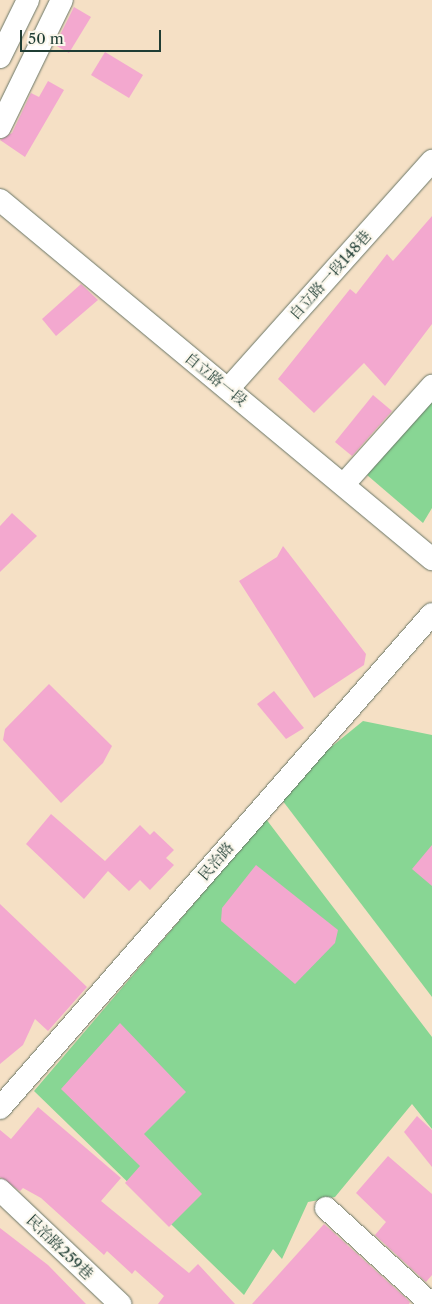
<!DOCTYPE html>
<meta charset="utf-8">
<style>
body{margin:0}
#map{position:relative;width:432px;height:1304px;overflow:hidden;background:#f5e0c5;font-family:"Libre Caslon Text","Noto Serif TC",serif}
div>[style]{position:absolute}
.green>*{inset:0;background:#88d694}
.building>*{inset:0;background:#f3a8cf}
.roads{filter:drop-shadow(0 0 1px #6a7667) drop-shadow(0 0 1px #6a7667)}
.street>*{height:22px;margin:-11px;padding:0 11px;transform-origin:11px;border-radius:11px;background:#fff}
span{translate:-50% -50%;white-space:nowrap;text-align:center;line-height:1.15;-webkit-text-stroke:4px #fbf7ec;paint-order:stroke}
.street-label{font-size:15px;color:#1f3d34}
.scale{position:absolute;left:20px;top:30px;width:141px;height:22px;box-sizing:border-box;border:2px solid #1f3d34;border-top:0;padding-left:6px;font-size:15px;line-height:18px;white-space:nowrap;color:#1f3d34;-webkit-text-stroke:4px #fbf7ec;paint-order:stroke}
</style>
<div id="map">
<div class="green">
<i style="clip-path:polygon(432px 397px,432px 508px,423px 523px,367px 475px)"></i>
<i style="clip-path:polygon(363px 721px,432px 735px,432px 997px,276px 792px)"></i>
<i style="clip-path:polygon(266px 819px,432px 1037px,432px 1129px,412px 1104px,335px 1197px,308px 1202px,282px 1259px,273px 1249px,244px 1295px,34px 1091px)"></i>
</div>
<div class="building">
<i style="clip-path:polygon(74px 7px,91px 17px,69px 53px,55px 45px)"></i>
<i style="clip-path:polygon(105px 52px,143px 75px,129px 98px,91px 75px)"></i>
<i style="clip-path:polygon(48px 81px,64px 90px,25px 157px,0 140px,12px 133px,31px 93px,39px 97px)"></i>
<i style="clip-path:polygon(432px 216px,432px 324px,385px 386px,364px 363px,314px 413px,278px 379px,350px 289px,356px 294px,387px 254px,393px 261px)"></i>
<i style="clip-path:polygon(81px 284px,98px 300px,56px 336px,42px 319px)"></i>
<i style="clip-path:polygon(373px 395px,392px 411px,352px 456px,335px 442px)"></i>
<i style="clip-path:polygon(12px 513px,37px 536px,0 572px,0 526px)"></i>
<i style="clip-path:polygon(283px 546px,366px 654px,364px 665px,314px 698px,239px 581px,277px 557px)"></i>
<i style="clip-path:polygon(49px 684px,112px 746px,103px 763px,61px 803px,3px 740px,5px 729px)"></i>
<i style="clip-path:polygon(274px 691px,304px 728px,286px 739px,257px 704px)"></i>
<i style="clip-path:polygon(51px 814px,105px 861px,140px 825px,150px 835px,154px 831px,174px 850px,166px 858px,174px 865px,150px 890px,140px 880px,129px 891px,108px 871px,84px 899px,26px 844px)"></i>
<i style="clip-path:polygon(432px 845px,432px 886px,412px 869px)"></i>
<i style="clip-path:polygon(256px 865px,338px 930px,335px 943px,295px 984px,221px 921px,222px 908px)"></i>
<i style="clip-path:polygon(0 904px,87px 987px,48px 1031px,35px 1019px,23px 1045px,0 1064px)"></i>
<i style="clip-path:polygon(120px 1023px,186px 1092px,144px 1134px,202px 1194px,169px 1227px,125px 1183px,140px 1166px,61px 1089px)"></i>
<i style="clip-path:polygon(38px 1107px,121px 1178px,101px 1201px,189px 1273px,198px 1264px,235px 1304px,158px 1304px,164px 1296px,135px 1270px,132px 1274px,107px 1251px,104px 1255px,41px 1198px,23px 1188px,20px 1191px,0 1177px,0 1130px,11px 1139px)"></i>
<i style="clip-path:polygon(417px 1116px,432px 1130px,432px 1167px,404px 1132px)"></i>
<i style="clip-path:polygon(388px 1156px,432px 1194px,432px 1275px,426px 1282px,375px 1235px,386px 1222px,356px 1193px)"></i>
<i style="clip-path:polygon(324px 1224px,410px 1302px,409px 1304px,252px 1304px)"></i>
<i style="clip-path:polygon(0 1228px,48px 1265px,86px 1304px,0 1304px)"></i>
</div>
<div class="roads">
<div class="street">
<i style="left:0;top:57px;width:64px;rotate:-63.8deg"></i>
<i style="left:0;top:127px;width:141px;rotate:-64deg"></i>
<i style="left:0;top:200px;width:562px;rotate:39.73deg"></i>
<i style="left:229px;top:388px;width:305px;rotate:-48.2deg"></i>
<i style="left:344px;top:484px;width:132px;rotate:-48.1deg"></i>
<i style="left:0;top:1108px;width:656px;rotate:-48.83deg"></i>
<i style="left:0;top:1190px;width:166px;rotate:43.5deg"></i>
<i style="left:326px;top:1208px;width:142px;rotate:42.4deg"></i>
</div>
</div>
<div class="street-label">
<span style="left:330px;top:275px;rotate:-48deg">自立路一段148巷</span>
<span style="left:216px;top:379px;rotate:39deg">自立路一段</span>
<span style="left:216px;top:861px;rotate:-49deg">民治路</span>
<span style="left:60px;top:1247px;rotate:44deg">民治路259巷</span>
</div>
<div class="scale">50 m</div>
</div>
